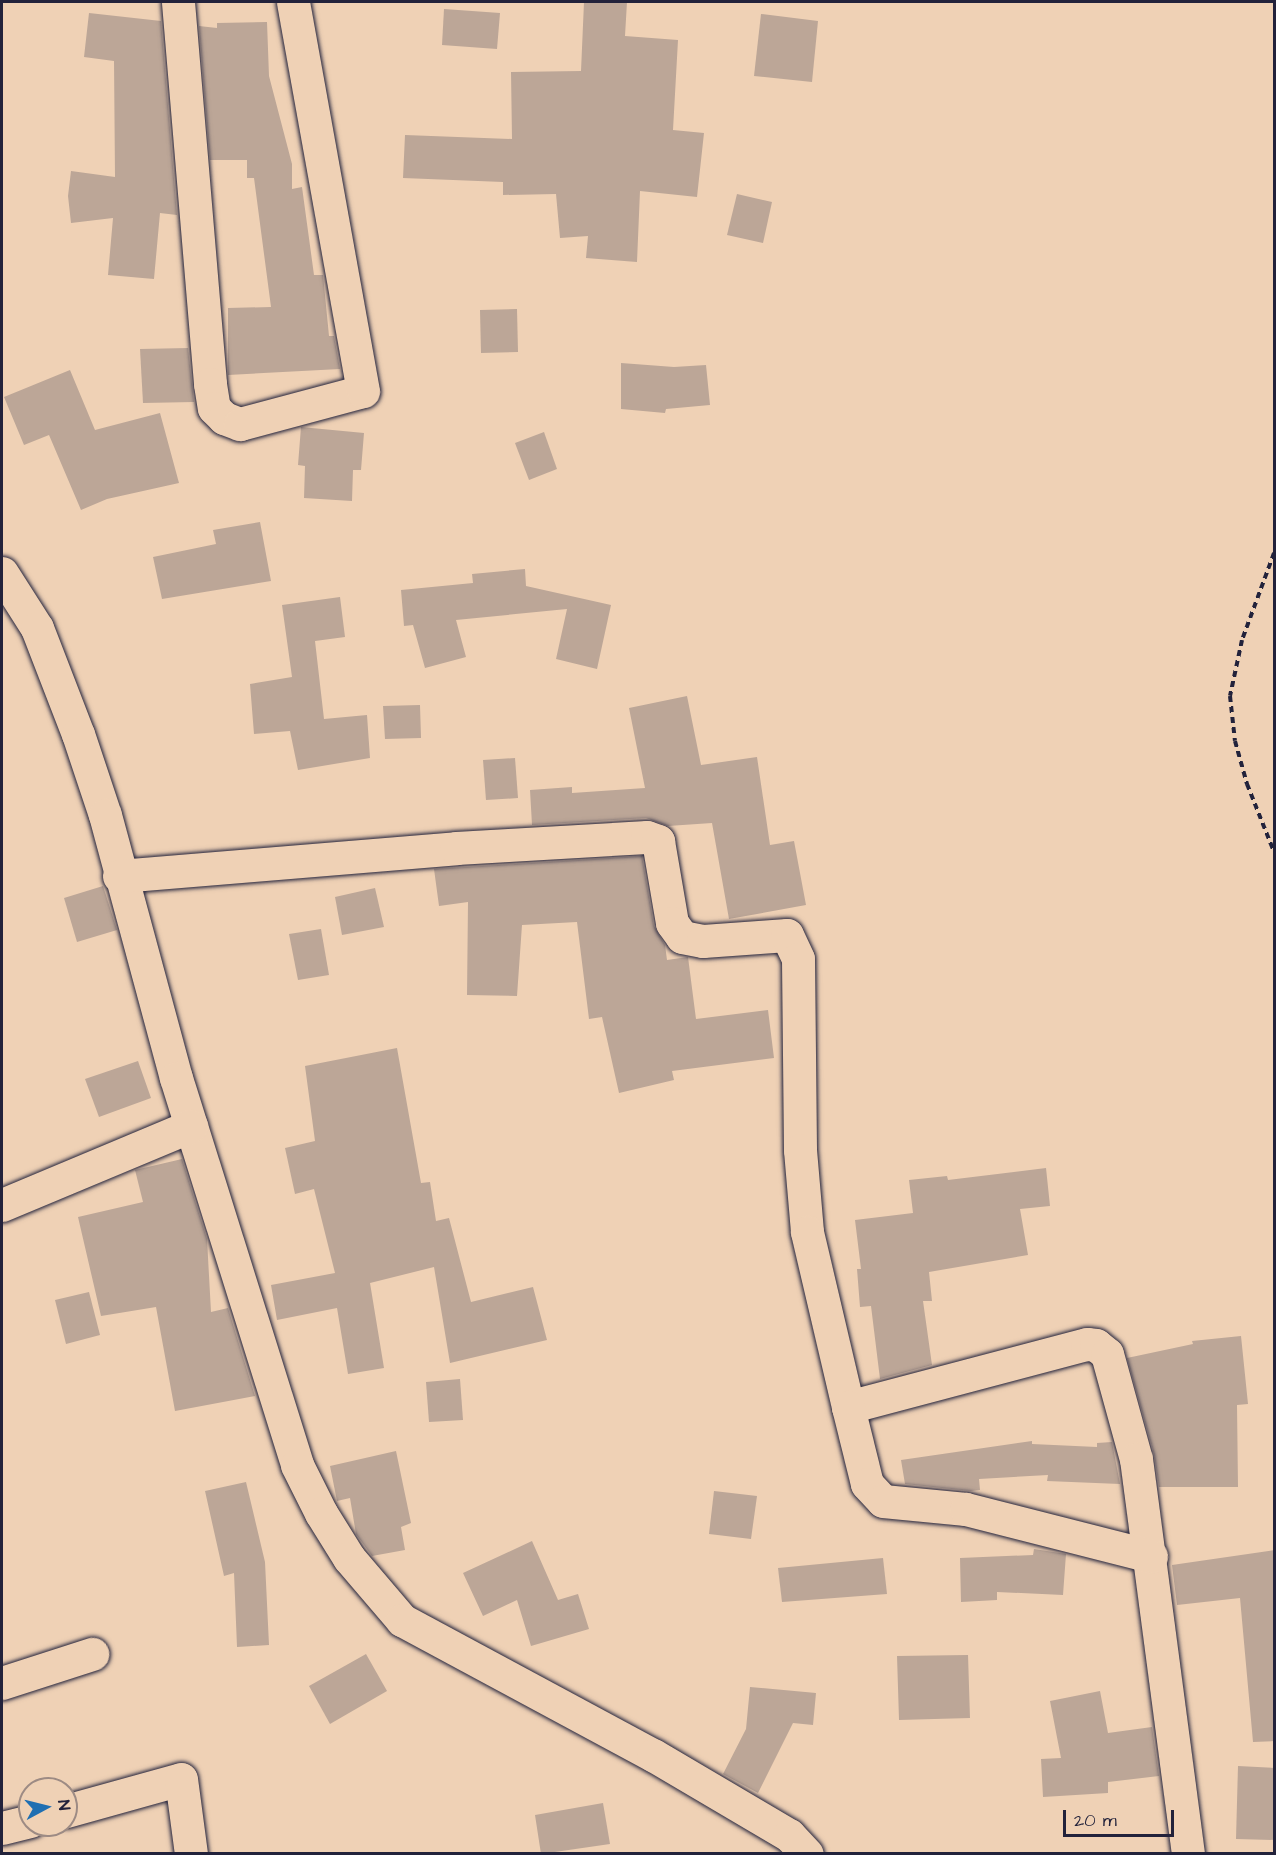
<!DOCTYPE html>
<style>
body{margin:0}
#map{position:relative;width:1276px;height:1855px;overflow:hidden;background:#efd1b5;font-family:"Architects Daughter",sans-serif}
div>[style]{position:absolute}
.building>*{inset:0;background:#bca697}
.path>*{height:4px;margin-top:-2px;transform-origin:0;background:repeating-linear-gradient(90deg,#22223b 0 6px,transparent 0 10.5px)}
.roads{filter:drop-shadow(0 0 2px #22223b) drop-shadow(0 0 2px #22223b)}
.minor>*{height:33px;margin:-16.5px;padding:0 16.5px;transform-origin:16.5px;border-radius:16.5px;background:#efd1b5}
span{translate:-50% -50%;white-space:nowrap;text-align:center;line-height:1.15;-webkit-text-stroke:5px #efd1b5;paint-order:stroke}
.frame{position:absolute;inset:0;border:3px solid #22223b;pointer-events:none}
.north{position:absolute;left:18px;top:1777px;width:60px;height:60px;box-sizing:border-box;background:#efd1b5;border:2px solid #9d8b84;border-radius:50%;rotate:83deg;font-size:16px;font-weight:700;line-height:24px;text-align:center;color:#22223b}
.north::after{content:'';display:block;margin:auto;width:21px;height:27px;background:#1f6fb2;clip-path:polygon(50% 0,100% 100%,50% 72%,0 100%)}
.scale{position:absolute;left:1063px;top:1810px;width:111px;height:27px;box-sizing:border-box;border:3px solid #22223b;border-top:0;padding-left:8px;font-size:18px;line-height:21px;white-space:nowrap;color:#22223b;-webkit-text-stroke:4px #efd1b5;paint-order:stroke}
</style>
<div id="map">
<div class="building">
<i style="clip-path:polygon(584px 2px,627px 2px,625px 36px,678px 40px,673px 130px,704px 133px,697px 197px,640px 191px,637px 262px,586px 258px,588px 236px,560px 238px,556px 194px,503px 195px,503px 182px,403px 178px,405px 135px,512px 139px,511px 72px,581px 71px)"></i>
<i style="clip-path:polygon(444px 9px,500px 13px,497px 49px,442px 45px)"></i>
<i style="clip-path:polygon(89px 13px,161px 21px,177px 215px,160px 213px,154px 279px,108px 275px,113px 218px,71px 223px,68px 196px,71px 171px,115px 177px,114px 61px,84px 57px)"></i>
<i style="clip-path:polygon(761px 14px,818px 21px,812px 82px,754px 76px)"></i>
<i style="clip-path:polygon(267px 22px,269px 76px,292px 164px,292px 189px,302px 187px,314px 275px,323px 275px,329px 336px,334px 336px,340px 369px,228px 375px,228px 308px,271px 307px,254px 178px,247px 178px,247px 160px,210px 160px,199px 26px,217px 28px,217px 23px)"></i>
<i style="clip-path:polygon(737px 194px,772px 202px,763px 243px,727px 235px)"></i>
<i style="clip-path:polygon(517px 309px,518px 352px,481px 353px,480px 310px)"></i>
<i style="clip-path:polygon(188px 348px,194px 402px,143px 403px,140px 349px)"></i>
<i style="clip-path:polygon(621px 363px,674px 367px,706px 365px,710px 405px,666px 409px,665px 413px,621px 409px)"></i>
<i style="clip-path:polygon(70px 370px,95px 430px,160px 413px,179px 483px,107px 499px,81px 510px,49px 435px,24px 445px,4px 397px)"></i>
<i style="clip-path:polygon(301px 427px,364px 433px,361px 470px,353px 470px,352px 501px,304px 498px,305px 466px,298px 465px)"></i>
<i style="clip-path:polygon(544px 432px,557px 469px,529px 480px,515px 443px)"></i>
<i style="clip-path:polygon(260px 522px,271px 581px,162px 599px,153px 557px,216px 544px,213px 530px)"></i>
<i style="clip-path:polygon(525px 569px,526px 586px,611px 605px,597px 669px,556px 659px,567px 609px,456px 620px,466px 657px,425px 668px,413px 625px,404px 626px,401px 590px,473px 583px,472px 574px)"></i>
<i style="clip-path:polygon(340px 597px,345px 637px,315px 641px,324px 719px,367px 715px,370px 758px,298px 770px,290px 731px,254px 734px,250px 684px,292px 677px,282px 605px)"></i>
<i style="clip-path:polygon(687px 696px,701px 765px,757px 757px,770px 845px,794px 841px,806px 905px,729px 919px,712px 823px,668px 826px,646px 818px,532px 825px,530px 790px,572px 787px,572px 793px,645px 788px,629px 708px)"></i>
<i style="clip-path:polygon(420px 705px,421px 738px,385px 739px,383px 706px)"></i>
<i style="clip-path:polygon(515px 758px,518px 798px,486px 800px,483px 760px)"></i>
<i style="clip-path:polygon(642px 856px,654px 926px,665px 945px,667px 960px,688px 957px,696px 1019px,768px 1010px,774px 1058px,672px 1071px,674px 1080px,619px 1093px,602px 1017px,589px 1019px,577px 922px,522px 925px,517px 996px,467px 995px,468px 902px,439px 906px,434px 869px)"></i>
<i style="clip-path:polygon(103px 886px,117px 930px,77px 942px,64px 898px)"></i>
<i style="clip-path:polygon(375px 888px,384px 927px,342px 935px,335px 897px)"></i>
<i style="clip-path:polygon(321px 929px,329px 975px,298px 980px,289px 934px)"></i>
<i style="clip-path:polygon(397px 1048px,421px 1183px,430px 1182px,436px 1221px,449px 1218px,471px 1302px,533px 1287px,547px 1340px,450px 1363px,434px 1267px,370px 1283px,384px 1368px,348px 1374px,337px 1308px,277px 1320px,271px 1285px,335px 1273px,314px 1189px,295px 1194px,285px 1148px,315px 1141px,305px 1066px)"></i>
<i style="clip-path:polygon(138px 1061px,151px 1098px,99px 1117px,85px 1079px)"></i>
<i style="clip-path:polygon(182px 1159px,207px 1239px,211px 1312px,228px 1308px,255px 1396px,175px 1411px,156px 1307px,101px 1316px,78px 1217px,143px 1202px,135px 1170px)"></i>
<i style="clip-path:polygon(1046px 1168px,1050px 1206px,1020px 1209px,1028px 1255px,929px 1272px,932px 1301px,923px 1301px,932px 1365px,880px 1379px,871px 1306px,860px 1307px,857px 1269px,861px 1269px,855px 1220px,913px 1213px,909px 1180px,947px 1176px,948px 1180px)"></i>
<i style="clip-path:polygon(89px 1292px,100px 1335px,66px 1344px,55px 1300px)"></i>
<i style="clip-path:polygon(1241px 1336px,1248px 1404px,1237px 1405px,1238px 1487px,1159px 1487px,1154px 1454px,1127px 1358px,1193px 1344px,1192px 1341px)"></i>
<i style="clip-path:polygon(460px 1379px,463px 1420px,429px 1422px,426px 1382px)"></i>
<i style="clip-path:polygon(1032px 1441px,1032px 1444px,1097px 1447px,1097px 1443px,1112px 1442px,1120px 1484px,1047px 1481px,1048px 1475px,979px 1479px,980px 1490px,971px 1491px,905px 1484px,901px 1460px)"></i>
<i style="clip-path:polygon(396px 1451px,411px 1523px,401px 1527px,405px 1550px,372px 1556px,356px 1534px,350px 1498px,337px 1501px,330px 1466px)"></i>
<i style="clip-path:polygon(246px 1482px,265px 1562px,269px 1645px,237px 1647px,234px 1573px,224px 1576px,205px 1491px)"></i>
<i style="clip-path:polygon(714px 1491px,757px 1496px,751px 1539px,709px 1534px)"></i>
<i style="clip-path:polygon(532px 1541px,558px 1600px,578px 1594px,589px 1629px,531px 1646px,517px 1600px,483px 1616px,463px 1573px)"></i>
<i style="clip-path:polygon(1034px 1549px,1066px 1554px,1063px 1595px,997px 1592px,997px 1600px,961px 1602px,960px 1558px,1033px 1555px)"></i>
<i style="clip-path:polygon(1275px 1550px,1275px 1741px,1253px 1742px,1240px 1598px,1177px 1605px,1172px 1565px)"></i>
<i style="clip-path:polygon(883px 1558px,887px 1594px,782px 1602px,778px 1568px)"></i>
<i style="clip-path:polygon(366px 1654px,387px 1691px,330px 1724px,309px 1686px)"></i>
<i style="clip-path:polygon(968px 1655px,970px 1718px,899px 1720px,897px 1656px)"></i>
<i style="clip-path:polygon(750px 1687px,816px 1693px,813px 1725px,793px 1723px,758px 1793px,723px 1774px,746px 1729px)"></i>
<i style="clip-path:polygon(1100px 1691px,1108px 1733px,1152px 1727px,1159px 1776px,1108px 1782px,1108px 1793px,1043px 1797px,1041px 1759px,1061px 1758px,1050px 1701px)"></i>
<i style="clip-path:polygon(1238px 1766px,1275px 1768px,1275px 1840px,1236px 1839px)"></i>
<i style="clip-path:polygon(603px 1803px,610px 1844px,541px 1854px,535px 1815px)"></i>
</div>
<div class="path">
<i style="left:1274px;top:553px;width:93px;rotate:110.2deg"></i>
<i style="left:1242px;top:640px;width:57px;rotate:102.1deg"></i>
<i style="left:1230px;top:696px;width:45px;rotate:83.7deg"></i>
<i style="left:1235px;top:741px;width:45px;rotate:74.4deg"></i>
<i style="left:1247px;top:784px;width:73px;rotate:68.3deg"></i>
</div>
<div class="roads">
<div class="minor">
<i style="left:178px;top:2px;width:383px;rotate:85.2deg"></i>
<i style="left:210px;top:384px;width:24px;rotate:81deg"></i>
<i style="left:214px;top:408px;width:14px;rotate:45deg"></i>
<i style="left:224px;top:418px;width:17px;rotate:21deg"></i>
<i style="left:240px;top:424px;width:127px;rotate:-15deg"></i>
<i style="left:363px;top:391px;width:395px;rotate:-100.2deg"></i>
<i style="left:2px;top:573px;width:65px;rotate:57.5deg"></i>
<i style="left:37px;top:628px;width:114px;rotate:68.9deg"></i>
<i style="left:78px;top:734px;width:85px;rotate:71.6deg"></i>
<i style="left:105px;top:815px;width:272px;rotate:74.9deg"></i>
<i style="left:176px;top:1078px;width:405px;rotate:72.6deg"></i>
<i style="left:297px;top:1465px;width:54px;rotate:63.4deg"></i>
<i style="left:321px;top:1513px;width:53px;rotate:58.1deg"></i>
<i style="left:349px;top:1558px;width:82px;rotate:49.5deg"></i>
<i style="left:402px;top:1620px;width:285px;rotate:28.3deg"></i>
<i style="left:653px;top:1755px;width:158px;rotate:30.5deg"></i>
<i style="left:789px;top:1835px;width:26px;rotate:47deg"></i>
<i style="left:119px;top:876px;width:338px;rotate:-4.7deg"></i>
<i style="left:456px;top:848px;width:191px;rotate:-3.3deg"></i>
<i style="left:647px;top:837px;width:12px;rotate:20deg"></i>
<i style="left:658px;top:841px;width:83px;rotate:80.3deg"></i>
<i style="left:672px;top:923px;width:17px;rotate:54deg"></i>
<i style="left:682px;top:937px;width:21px;rotate:11deg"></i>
<i style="left:703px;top:941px;width:84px;rotate:-4.1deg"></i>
<i style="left:787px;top:935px;width:26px;rotate:65deg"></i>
<i style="left:798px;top:959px;width:191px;rotate:89.4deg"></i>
<i style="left:800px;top:1150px;width:82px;rotate:85.1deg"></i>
<i style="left:807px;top:1232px;width:180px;rotate:76.8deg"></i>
<i style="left:848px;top:1407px;width:247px;rotate:-14.8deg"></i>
<i style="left:1087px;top:1344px;width:9px;rotate:6deg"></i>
<i style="left:1096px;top:1345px;width:14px;rotate:39deg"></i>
<i style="left:1107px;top:1354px;width:109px;rotate:74.6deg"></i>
<i style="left:1136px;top:1459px;width:398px;rotate:82.5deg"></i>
<i style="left:2px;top:1205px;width:205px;rotate:-22.7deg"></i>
<i style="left:848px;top:1407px;width:79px;rotate:76.1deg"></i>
<i style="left:867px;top:1484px;width:23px;rotate:47deg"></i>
<i style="left:883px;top:1501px;width:83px;rotate:5.5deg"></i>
<i style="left:966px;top:1509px;width:191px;rotate:14.3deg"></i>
<i style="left:2px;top:1683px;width:95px;rotate:-17.9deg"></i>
<i style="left:66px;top:1811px;width:119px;rotate:-15.5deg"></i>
<i style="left:181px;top:1779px;width:76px;rotate:82.4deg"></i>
<i style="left:2px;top:1828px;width:29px;rotate:-14deg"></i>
</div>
</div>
<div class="frame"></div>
<div class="north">N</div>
<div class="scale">20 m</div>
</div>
